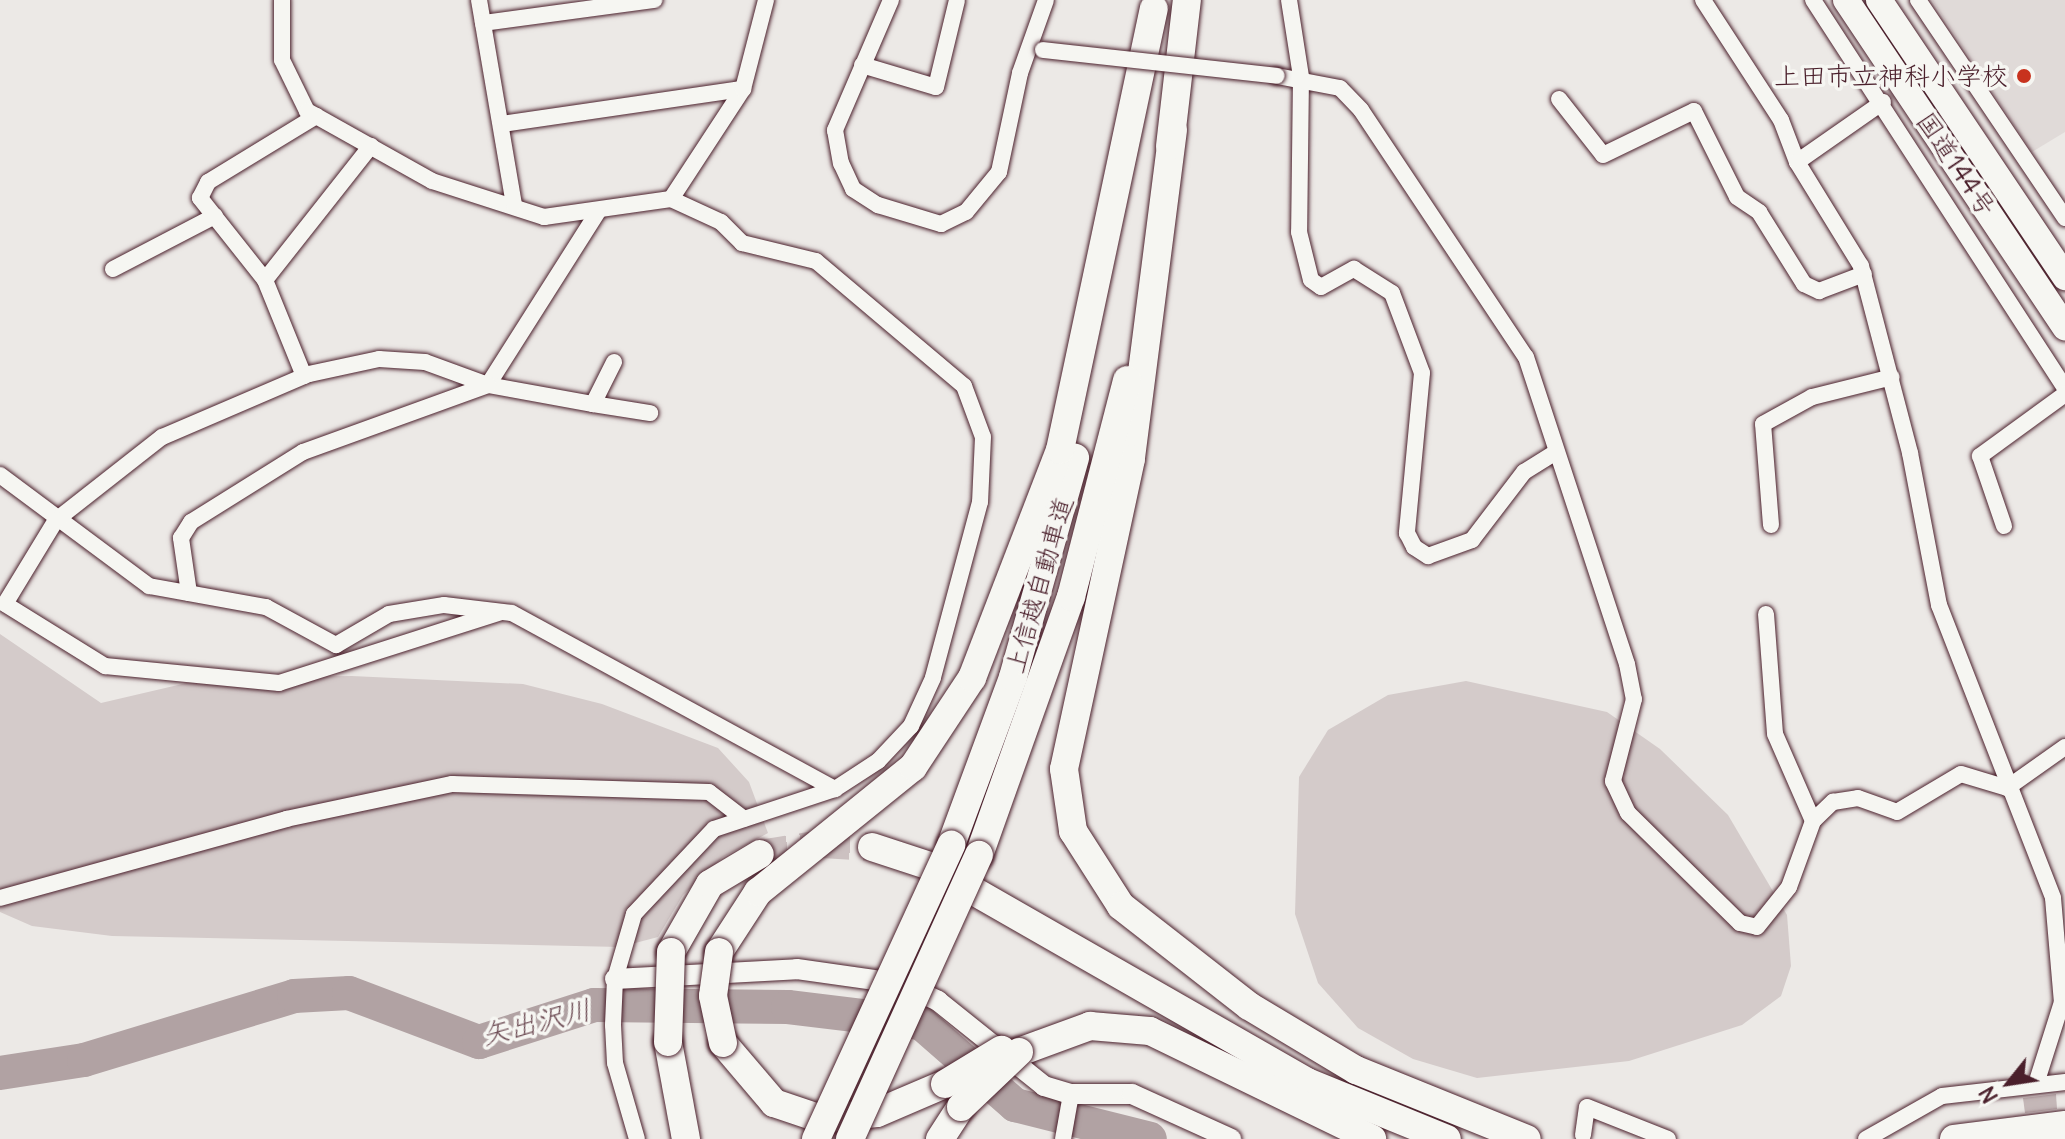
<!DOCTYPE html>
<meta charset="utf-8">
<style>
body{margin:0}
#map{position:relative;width:2065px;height:1139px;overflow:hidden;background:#ece9e6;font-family:Delius,"Klee One",sans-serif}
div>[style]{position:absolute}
.built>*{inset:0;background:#e0dad8}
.green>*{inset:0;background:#d4cbca}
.river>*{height:34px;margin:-17px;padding:0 17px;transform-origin:17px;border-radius:17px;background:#b1a2a3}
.building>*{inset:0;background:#c4b7b7}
.motorway-tunnel>*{height:28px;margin-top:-14px;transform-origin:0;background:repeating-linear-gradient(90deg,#ccc1c1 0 28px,transparent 0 42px)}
.roads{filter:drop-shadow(0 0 2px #4a1f2b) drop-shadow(0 0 2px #4a1f2b)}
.minor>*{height:16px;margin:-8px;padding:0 8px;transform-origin:8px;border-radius:8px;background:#f6f6f2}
.tertiary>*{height:20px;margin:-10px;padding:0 10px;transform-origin:10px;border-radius:10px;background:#f6f6f2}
.trunk>*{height:26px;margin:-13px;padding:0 13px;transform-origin:13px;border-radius:13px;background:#f6f6f2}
.motorway>*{height:28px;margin:-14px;padding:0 14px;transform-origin:14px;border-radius:14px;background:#f6f6f2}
.bridges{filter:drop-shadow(0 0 2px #4a1f2b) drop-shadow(0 0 2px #4a1f2b)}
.minor-bridge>*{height:16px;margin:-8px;padding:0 8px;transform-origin:8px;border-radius:8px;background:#f6f6f2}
.motorway-bridge>*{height:28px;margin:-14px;padding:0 14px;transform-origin:14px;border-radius:14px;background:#f6f6f2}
.dots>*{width:22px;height:22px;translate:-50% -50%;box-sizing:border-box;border:4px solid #f6f6f2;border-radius:50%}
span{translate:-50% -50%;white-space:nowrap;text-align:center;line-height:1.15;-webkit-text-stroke:7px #f6f6f2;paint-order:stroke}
.poi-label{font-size:26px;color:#4a1f2b}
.right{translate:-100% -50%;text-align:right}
.street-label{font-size:26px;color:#4a1f2b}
.water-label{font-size:28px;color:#6e4d55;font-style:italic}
.north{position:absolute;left:1969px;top:1043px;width:80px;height:80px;-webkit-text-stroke:6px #f6f6f2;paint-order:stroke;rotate:240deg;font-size:22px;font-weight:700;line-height:32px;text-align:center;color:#4a1f2b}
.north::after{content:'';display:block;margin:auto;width:28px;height:36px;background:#4a1f2b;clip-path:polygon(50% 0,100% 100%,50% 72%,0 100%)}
</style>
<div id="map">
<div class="built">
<i style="clip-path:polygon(1932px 0,2065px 0,2065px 132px,2032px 152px)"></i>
</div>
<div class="green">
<i style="clip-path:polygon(0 634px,101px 703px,208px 678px,352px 676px,523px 684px,602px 704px,718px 748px,749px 782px,768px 833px,723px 857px,683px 895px,658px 937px,620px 947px,112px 936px,32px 926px,0 912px)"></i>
<i style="clip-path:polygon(1466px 681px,1607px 712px,1660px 749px,1728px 815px,1787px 915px,1791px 966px,1781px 996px,1742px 1025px,1629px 1061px,1477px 1078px,1413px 1059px,1358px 1028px,1318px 983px,1295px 914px,1299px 777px,1328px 730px,1388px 695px)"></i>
</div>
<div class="river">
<i style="left:0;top:1073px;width:85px;rotate:-8.8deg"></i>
<i style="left:84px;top:1060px;width:220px;rotate:-16.9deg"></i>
<i style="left:294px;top:996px;width:55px;rotate:-3.1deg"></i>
<i style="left:349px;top:993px;width:139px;rotate:20.7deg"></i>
<i style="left:479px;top:1042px;width:121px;rotate:-17.8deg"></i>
<i style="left:594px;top:1005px;width:194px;rotate:0.6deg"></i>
<i style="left:788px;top:1007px;width:134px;rotate:6.9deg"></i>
<i style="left:921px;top:1023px;width:125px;rotate:41.1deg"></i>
<i style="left:1015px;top:1105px;width:139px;rotate:14.1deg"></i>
</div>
<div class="building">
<i style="clip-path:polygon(2056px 1094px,2057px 1109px,2025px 1113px,2023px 1098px)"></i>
</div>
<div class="motorway-tunnel">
<i style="left:760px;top:854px;width:63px;rotate:-9.2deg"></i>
<i style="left:822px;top:844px;width:50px;rotate:3.4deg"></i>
</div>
<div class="roads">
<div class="minor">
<i style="left:282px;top:0;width:60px;rotate:90deg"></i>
<i style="left:282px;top:60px;width:57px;rotate:63.9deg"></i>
<i style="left:307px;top:111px;width:143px;rotate:29.2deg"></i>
<i style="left:432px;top:181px;width:118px;rotate:17.8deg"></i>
<i style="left:544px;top:217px;width:128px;rotate:-8.1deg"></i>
<i style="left:671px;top:199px;width:55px;rotate:24.7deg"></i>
<i style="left:721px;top:222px;width:30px;rotate:45deg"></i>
<i style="left:742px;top:243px;width:76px;rotate:13.7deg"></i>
<i style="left:816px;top:261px;width:194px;rotate:40.2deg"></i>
<i style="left:964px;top:386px;width:54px;rotate:69.6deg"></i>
<i style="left:983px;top:437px;width:65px;rotate:92.6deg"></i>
<i style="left:980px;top:502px;width:182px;rotate:105deg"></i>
<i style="left:933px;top:678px;width:53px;rotate:114.6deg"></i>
<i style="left:911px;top:726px;width:48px;rotate:133.3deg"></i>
<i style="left:878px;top:761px;width:51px;rotate:146.9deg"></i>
<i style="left:835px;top:789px;width:127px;rotate:161.7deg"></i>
<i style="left:714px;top:829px;width:117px;rotate:133.3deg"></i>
<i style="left:634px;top:914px;width:68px;rotate:106.3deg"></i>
<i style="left:615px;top:979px;width:46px;rotate:92.5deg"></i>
<i style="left:613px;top:1025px;width:38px;rotate:87deg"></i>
<i style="left:615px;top:1063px;width:79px;rotate:73.9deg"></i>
<i style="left:479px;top:0;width:207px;rotate:80.3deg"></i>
<i style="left:891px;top:0;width:142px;rotate:113.3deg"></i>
<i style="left:835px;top:130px;width:34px;rotate:80deg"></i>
<i style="left:841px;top:163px;width:29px;rotate:65deg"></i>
<i style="left:853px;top:189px;width:30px;rotate:33deg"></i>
<i style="left:878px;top:205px;width:66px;rotate:16.8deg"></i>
<i style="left:941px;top:224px;width:28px;rotate:-26deg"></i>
<i style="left:966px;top:212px;width:52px;rotate:-50.5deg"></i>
<i style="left:999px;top:172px;width:101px;rotate:-78deg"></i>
<i style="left:1020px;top:73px;width:77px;rotate:-70.4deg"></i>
<i style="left:1289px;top:0;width:78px;rotate:81.1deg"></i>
<i style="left:1301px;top:77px;width:155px;rotate:90.7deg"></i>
<i style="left:1299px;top:232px;width:49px;rotate:76deg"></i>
<i style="left:1311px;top:280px;width:12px;rotate:35deg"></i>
<i style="left:1321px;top:287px;width:38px;rotate:-29deg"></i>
<i style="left:1354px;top:269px;width:45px;rotate:32.3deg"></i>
<i style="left:1392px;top:293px;width:85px;rotate:69.4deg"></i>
<i style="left:1422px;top:373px;width:161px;rotate:95.4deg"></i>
<i style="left:1407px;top:533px;width:16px;rotate:63deg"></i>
<i style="left:1414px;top:547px;width:17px;rotate:33deg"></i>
<i style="left:1428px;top:556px;width:47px;rotate:-20deg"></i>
<i style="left:1472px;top:540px;width:86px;rotate:-52.6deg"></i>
<i style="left:1524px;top:472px;width:34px;rotate:-32deg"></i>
<i style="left:1703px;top:0;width:143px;rotate:57deg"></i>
<i style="left:1781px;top:120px;width:45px;rotate:69.1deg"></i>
<i style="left:1813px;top:0;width:463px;rotate:57deg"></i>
<i style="left:1918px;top:0;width:263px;rotate:56deg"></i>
<i style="left:483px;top:23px;width:173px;rotate:-7.7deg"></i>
<i style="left:862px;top:65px;width:77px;rotate:16.6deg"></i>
<i style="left:936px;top:87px;width:89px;rotate:-76.4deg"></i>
<i style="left:1277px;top:76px;width:64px;rotate:10.8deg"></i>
<i style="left:1340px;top:88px;width:30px;rotate:46deg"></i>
<i style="left:1361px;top:110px;width:297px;rotate:56.3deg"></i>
<i style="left:1526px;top:357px;width:323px;rotate:71.8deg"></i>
<i style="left:1627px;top:664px;width:36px;rotate:79deg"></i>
<i style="left:1634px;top:699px;width:85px;rotate:104.4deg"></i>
<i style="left:1613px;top:781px;width:35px;rotate:65deg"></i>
<i style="left:1628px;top:813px;width:157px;rotate:44.5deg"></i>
<i style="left:1740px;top:923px;width:17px;rotate:13deg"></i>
<i style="left:1757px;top:927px;width:51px;rotate:-51.3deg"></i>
<i style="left:1789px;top:887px;width:70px;rotate:-70deg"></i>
<i style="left:1813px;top:821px;width:28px;rotate:-44deg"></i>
<i style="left:1833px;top:802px;width:25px;rotate:-9deg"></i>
<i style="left:1858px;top:798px;width:41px;rotate:19.7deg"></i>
<i style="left:1897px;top:812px;width:74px;rotate:-30.7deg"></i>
<i style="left:1961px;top:774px;width:48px;rotate:16.9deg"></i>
<i style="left:1559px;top:99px;width:71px;rotate:51.8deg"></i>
<i style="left:1603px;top:155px;width:101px;rotate:-25.8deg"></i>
<i style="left:1694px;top:111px;width:96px;rotate:63.4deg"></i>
<i style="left:1737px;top:197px;width:27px;rotate:34deg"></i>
<i style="left:1759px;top:212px;width:85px;rotate:58deg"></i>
<i style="left:1804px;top:284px;width:17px;rotate:25deg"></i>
<i style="left:1819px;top:291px;width:48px;rotate:-20.7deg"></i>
<i style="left:1883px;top:102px;width:105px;rotate:145.1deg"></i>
<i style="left:1797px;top:162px;width:122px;rotate:58.4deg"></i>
<i style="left:1861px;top:266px;width:193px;rotate:75.3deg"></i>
<i style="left:1910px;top:453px;width:155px;rotate:79.2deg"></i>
<i style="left:1939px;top:605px;width:314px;rotate:68.7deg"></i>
<i style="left:2053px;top:898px;width:104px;rotate:85.1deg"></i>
<i style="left:2062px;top:1002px;width:83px;rotate:107.6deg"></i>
<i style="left:502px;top:124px;width:244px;rotate:-8.3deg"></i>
<i style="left:671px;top:199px;width:131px;rotate:-56.8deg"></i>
<i style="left:743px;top:89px;width:92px;rotate:-75.5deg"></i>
<i style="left:599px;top:210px;width:207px;rotate:122.4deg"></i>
<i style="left:488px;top:385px;width:107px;rotate:10.3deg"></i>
<i style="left:593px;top:404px;width:47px;rotate:-63.4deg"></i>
<i style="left:113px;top:269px;width:115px;rotate:-27.5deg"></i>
<i style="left:265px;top:280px;width:105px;rotate:-128.4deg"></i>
<i style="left:200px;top:198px;width:18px;rotate:-63deg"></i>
<i style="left:208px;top:182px;width:127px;rotate:-31.4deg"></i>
<i style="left:304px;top:376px;width:104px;rotate:-112.1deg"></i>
<i style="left:265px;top:280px;width:171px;rotate:-51.7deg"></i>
<i style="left:593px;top:404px;width:58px;rotate:9deg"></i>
<i style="left:0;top:475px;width:186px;rotate:36.7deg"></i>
<i style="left:149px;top:586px;width:119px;rotate:10.2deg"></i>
<i style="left:266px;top:607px;width:80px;rotate:28.5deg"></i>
<i style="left:336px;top:645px;width:61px;rotate:-30.3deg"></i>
<i style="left:389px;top:614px;width:56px;rotate:-9.3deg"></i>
<i style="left:444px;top:605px;width:68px;rotate:6.7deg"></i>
<i style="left:512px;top:613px;width:368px;rotate:28.6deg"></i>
<i style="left:1771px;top:525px;width:101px;rotate:-94.5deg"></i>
<i style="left:1763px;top:424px;width:56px;rotate:-28.9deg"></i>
<i style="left:1812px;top:397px;width:82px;rotate:-14deg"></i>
<i style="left:2004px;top:526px;width:74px;rotate:-108.9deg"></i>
<i style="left:1980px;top:456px;width:105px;rotate:-36.1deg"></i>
<i style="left:189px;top:593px;width:56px;rotate:-98.3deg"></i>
<i style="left:181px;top:538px;width:19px;rotate:-58deg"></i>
<i style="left:191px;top:522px;width:132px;rotate:-32deg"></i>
<i style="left:303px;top:452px;width:197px;rotate:-19.9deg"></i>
<i style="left:488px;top:385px;width:67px;rotate:-159.9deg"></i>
<i style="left:425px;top:362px;width:46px;rotate:-176.3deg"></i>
<i style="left:379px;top:359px;width:72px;rotate:167.9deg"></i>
<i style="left:309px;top:374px;width:160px;rotate:156.8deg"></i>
<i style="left:162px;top:437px;width:135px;rotate:141.9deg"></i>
<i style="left:56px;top:520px;width:98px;rotate:121.3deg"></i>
<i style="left:5px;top:604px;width:118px;rotate:31.8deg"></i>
<i style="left:105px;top:666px;width:175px;rotate:5.6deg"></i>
<i style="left:279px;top:683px;width:233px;rotate:-17.7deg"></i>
<i style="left:1766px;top:614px;width:120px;rotate:85.7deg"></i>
<i style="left:1775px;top:734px;width:95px;rotate:66.4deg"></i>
<i style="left:2007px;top:788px;width:71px;rotate:-35.3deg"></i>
<i style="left:0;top:898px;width:297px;rotate:-15.4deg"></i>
<i style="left:286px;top:819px;width:170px;rotate:-11.9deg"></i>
<i style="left:452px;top:784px;width:257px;rotate:1.8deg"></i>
<i style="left:709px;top:792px;width:44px;rotate:37.6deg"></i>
<i style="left:1583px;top:1135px;width:28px;rotate:-82deg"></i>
<i style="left:1587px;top:1107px;width:87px;rotate:21.6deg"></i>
<i style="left:1063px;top:1139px;width:46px;rotate:-79.9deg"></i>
<i style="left:1866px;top:1139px;width:87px;rotate:-29.5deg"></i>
<i style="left:1942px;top:1096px;width:124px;rotate:-6.5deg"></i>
</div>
<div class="tertiary">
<i style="left:615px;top:979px;width:182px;rotate:-3.1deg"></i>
<i style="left:797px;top:969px;width:106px;rotate:8.1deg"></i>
<i style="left:902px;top:984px;width:40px;rotate:25deg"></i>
<i style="left:938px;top:1001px;width:136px;rotate:38.7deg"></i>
<i style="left:1044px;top:1086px;width:28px;rotate:17deg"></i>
<i style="left:1071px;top:1094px;width:61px"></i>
<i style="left:1132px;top:1094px;width:109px;rotate:24.4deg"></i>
</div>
<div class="trunk">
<i style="left:1846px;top:0;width:394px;rotate:56.2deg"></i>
<i style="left:1879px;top:0;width:334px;rotate:56.1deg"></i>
</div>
<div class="motorway">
<i style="left:1173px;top:130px;width:332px;rotate:97.3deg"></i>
<i style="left:1131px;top:459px;width:317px;rotate:102.2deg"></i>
<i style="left:1064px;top:769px;width:63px;rotate:81.7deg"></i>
<i style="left:1073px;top:831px;width:89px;rotate:57.4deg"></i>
<i style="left:1121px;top:906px;width:162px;rotate:38deg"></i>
<i style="left:1249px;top:1006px;width:125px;rotate:30.9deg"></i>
<i style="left:1356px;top:1070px;width:184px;rotate:22deg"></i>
<i style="left:1170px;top:146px;width:147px;rotate:-83.4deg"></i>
<i style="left:951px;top:845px;width:179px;rotate:-69.7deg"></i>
<i style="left:1013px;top:677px;width:228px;rotate:-74.2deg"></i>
<i style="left:872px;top:847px;width:61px;rotate:18.1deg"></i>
<i style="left:930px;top:866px;width:434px;rotate:29.8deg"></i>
<i style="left:1307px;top:1082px;width:151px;rotate:22.2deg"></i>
<i style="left:979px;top:855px;width:274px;rotate:-70.4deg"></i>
<i style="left:1071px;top:597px;width:224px;rotate:-75.5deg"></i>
<i style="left:671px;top:952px;width:78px;rotate:-60.2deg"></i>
<i style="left:710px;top:884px;width:58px;rotate:-31deg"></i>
<i style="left:719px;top:952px;width:72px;rotate:-57deg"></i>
<i style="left:758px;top:892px;width:199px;rotate:-38.9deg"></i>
<i style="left:913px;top:767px;width:107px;rotate:-56.5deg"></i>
<i style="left:972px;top:678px;width:244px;rotate:-68.9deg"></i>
<i style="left:1060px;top:450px;width:451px;rotate:-78deg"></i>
<i style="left:668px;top:1042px;width:99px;rotate:79.5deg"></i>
<i style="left:723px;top:1043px;width:79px;rotate:49.6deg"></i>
<i style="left:774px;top:1103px;width:50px;rotate:18.8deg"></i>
<i style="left:821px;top:1119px;width:56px;rotate:-6.1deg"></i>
<i style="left:877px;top:1113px;width:74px;rotate:-23.1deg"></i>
<i style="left:1019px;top:1052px;width:76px;rotate:-20.1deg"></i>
<i style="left:1090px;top:1026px;width:60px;rotate:4.8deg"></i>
<i style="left:1150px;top:1031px;width:247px;rotate:25.9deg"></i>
<i style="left:940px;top:1139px;width:38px;rotate:-57deg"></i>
<i style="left:1954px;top:1139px;width:112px;rotate:-7.2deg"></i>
</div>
</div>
<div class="bridges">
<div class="minor-bridge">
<i style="left:1043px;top:50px;width:235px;rotate:6.3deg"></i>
</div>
<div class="motorway-bridge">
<i style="left:719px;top:952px;width:44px;rotate:97.8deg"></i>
<i style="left:713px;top:996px;width:48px;rotate:78deg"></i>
<i style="left:668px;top:1042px;width:90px;rotate:-88.1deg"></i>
<i style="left:945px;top:1084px;width:66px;rotate:-31.3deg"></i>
<i style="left:961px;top:1107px;width:80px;rotate:-43.5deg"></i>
<i style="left:816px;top:1139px;width:324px;rotate:-65.3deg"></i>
<i style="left:850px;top:1139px;width:312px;rotate:-65.6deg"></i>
</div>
</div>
<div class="dots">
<i style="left:2024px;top:76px;background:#c8321e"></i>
</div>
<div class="poi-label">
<span class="right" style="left:2008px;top:76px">上田市立神科小学校</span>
</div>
<div class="street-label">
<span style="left:1956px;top:164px;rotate:56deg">国道144号</span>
<span style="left:1039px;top:585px;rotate:-74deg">上信越自動車道</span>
</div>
<div class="water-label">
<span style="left:536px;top:1022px;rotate:-14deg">矢出沢川</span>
</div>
<div class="north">N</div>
</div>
